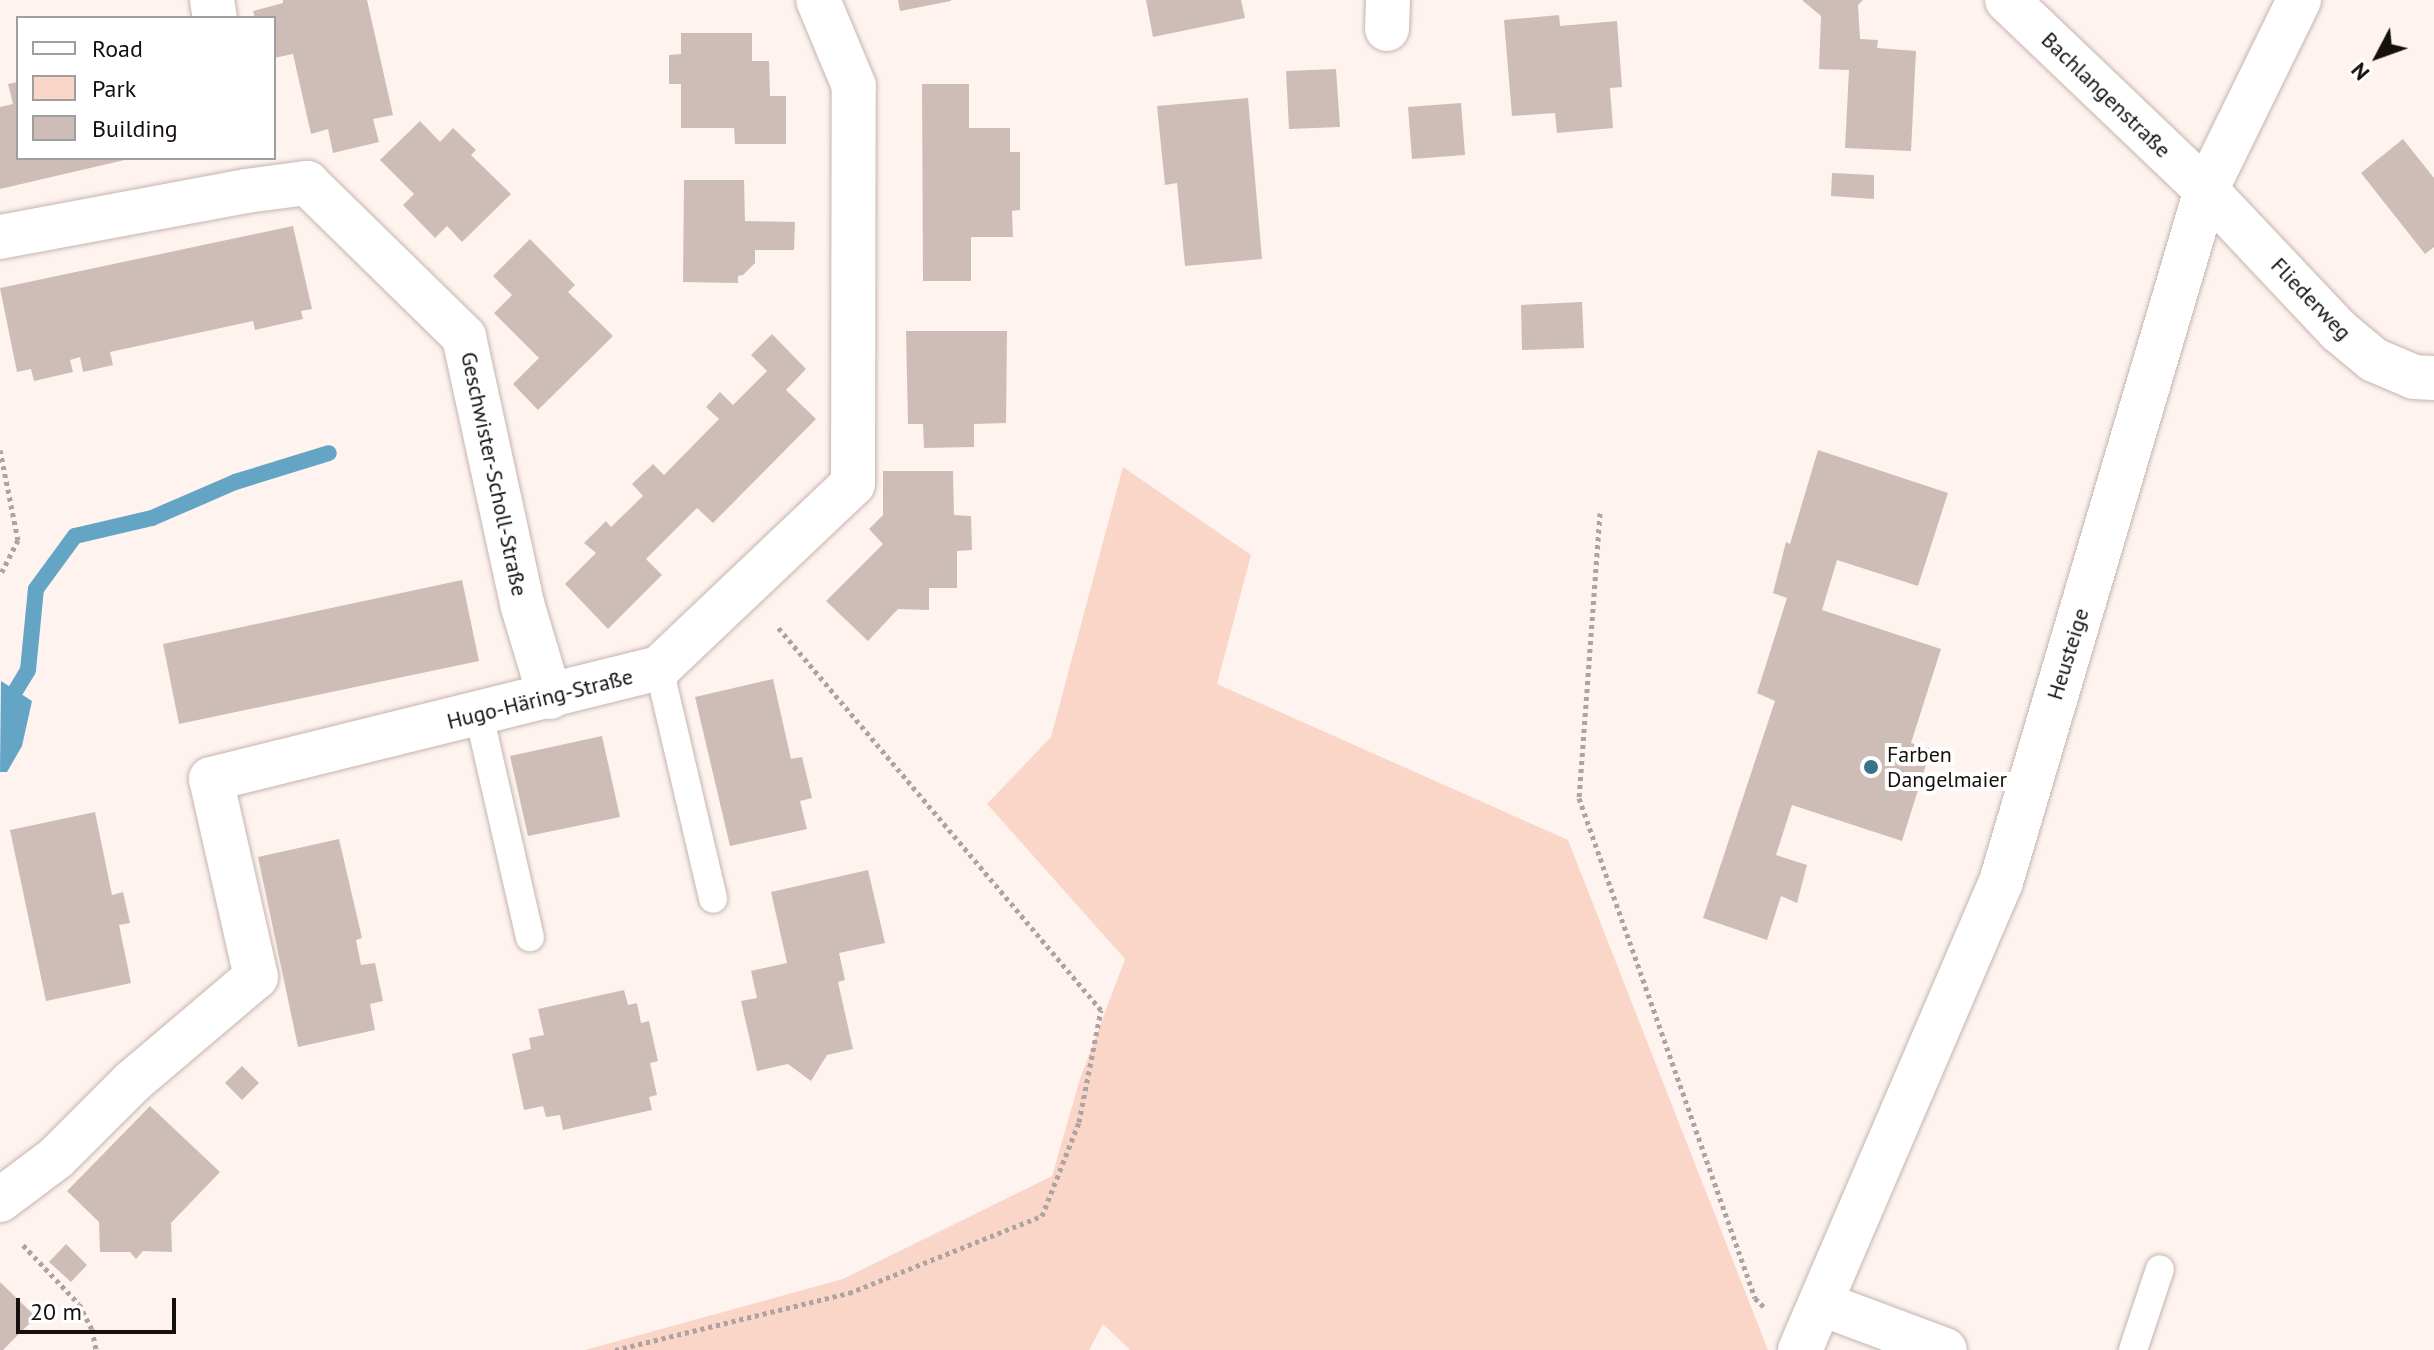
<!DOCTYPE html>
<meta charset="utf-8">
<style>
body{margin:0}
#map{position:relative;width:2434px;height:1350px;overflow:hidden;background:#fef3ef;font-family:"PT Sans",sans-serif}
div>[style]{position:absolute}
.green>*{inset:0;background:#fad6c9}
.water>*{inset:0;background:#64a5c5}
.stream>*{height:16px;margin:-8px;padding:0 8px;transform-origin:8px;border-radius:8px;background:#64a5c5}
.building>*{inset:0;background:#cebdb7}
.path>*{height:5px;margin-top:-2.5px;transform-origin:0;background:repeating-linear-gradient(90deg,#ada4a1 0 4px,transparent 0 8px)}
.roads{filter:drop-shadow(0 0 2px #c5b4ae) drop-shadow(0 0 2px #c5b4ae)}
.lane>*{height:28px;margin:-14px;padding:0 14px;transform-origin:14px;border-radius:14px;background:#fff}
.street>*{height:44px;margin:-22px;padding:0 22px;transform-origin:22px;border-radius:22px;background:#fff}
.dots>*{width:22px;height:22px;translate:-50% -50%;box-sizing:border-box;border:4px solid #fff;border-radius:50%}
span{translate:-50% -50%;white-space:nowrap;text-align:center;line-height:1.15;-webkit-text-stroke:8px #fff;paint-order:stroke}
.street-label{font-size:22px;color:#150f0d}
.poi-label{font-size:22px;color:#150f0d}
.left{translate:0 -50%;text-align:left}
.legend{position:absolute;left:16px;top:16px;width:260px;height:144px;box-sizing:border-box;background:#fff;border:2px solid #a19f9e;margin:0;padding:10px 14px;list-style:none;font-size:24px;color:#150f0d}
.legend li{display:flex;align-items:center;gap:16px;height:40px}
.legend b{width:40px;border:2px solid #a19f9e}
.north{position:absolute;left:2338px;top:16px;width:80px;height:80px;-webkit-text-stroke:6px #fff;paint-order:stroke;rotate:229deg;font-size:22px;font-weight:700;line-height:32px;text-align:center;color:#150f0d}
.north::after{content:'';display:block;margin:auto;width:28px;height:36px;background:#150f0d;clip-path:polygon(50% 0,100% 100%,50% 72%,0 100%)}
.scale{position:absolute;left:16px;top:1298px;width:160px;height:36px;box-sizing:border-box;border:4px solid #150f0d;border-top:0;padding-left:10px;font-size:24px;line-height:28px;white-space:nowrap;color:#150f0d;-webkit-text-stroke:6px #fff;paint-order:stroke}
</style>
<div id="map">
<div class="green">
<i style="clip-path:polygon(1123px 467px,1251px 555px,1217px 684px,1568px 840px,1768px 1350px,1130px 1350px,1103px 1324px,1089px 1350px,585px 1350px,843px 1279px,1052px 1176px,1080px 1079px,1125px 959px,987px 804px,1051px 737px)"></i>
</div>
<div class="water">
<i style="clip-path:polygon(1px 681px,32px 701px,22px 746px,7px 772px,0 772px)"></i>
</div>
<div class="stream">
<i style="left:16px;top:690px;width:23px;rotate:-59deg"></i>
<i style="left:28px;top:670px;width:81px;rotate:-84.4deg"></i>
<i style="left:36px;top:589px;width:66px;rotate:-53.7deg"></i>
<i style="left:75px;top:536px;width:79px;rotate:-13.2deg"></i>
<i style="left:152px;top:518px;width:90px;rotate:-23.4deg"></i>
<i style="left:235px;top:482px;width:98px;rotate:-17.1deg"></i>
</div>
<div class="building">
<i style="clip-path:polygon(283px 0,367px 0,393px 115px,373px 119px,379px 142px,333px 153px,328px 129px,311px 134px,293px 54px,274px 58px,274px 18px,255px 18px,253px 11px,283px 3px)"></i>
<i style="clip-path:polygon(898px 0,951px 0,951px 1px,900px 11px)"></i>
<i style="clip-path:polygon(1146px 0,1241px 0,1245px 18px,1153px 37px)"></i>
<i style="clip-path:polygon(1802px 0,1863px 0,1858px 5px,1860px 39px,1878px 40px,1877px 48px,1916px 51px,1911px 151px,1845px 148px,1849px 70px,1819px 69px,1821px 16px)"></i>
<i style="clip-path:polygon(1559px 15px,1560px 26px,1617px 21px,1622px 87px,1610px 88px,1613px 128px,1557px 133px,1555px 113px,1512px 116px,1504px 20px)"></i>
<i style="clip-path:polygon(681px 33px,752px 33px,752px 61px,769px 61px,770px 96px,786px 96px,786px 144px,735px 144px,734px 128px,681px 128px,681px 84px,669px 84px,669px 55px,681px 54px)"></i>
<i style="clip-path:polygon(1336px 69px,1340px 127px,1289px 129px,1286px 71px)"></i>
<i style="clip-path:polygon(18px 82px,18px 158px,129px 159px,0 189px,0 107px,13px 104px,8px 84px)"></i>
<i style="clip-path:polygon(922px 84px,969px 84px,969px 128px,1010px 128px,1010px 152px,1020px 152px,1020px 210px,1012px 211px,1013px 237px,971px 237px,971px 281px,923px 281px)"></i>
<i style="clip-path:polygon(1248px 98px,1262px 259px,1185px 266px,1177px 183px,1165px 185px,1157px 106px)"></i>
<i style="clip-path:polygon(1461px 103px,1465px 155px,1412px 159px,1408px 107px)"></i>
<i style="clip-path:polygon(420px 121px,440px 142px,453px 128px,476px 150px,471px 155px,511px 194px,462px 242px,447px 226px,435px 238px,403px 205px,414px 194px,380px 160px)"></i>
<i style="clip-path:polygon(2403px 139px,2434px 178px,2434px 247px,2425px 254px,2361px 173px)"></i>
<i style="clip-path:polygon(1832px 173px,1874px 175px,1874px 199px,1831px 196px)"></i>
<i style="clip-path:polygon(684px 180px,744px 180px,745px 221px,795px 222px,794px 250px,755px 250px,755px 263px,743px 275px,738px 276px,738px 283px,683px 282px)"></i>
<i style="clip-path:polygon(293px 226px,312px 309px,301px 311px,303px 319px,255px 330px,253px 321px,110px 352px,113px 365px,83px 372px,80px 357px,70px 360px,73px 372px,34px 381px,31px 369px,17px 372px,0 288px)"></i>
<i style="clip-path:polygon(530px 239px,575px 285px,568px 292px,613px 336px,538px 410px,513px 384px,539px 358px,494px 313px,512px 295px,493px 276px)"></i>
<i style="clip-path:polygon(1582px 302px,1584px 348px,1522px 350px,1521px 305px)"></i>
<i style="clip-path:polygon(906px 331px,1007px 331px,1006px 423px,974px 424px,974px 447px,924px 448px,923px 424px,908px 424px)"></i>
<i style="clip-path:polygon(772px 334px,806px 369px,786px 390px,816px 419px,713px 523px,697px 508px,646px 559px,662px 575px,608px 629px,565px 584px,596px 553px,584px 543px,606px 521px,611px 527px,643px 496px,632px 484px,653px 464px,664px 475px,719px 419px,706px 407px,720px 392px,733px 405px,767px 371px,751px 355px)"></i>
<i style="clip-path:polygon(1818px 450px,1948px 493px,1918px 586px,1837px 560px,1822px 610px,1941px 649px,1911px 743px,1931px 749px,1902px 841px,1792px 805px,1776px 855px,1807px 865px,1797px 903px,1781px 896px,1767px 940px,1703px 918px,1775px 701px,1757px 693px,1787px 598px,1773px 593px,1786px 542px,1790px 544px)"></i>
<i style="clip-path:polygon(883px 471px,953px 471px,954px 515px,971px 516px,972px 550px,957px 551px,957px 588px,929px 588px,929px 610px,898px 609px,868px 641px,826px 601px,883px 544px,869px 529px,883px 515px)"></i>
<i style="clip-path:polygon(462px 580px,479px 661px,179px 724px,163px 644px)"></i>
<i style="clip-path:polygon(773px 679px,791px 759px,802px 757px,812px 798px,800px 801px,807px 829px,730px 846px,695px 697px)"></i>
<i style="clip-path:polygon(602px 736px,620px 817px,528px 836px,510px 756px)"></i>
<i style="clip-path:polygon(95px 812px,112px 895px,123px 892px,130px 923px,119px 925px,131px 983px,46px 1001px,10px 830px)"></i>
<i style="clip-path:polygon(339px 839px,362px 938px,356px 940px,361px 965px,375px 963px,383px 1001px,370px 1004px,375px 1030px,298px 1047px,258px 857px)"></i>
<i style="clip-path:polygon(868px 870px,885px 943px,839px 953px,845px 980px,838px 982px,853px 1049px,827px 1055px,811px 1081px,788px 1064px,757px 1071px,741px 1001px,757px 998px,751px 971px,787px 963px,771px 892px)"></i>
<i style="clip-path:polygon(624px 990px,628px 1005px,637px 1003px,641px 1023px,649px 1021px,658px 1061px,650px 1063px,657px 1095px,649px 1097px,652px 1110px,563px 1130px,560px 1115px,546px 1117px,543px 1106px,524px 1110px,512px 1054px,531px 1049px,529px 1038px,544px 1035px,538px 1009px)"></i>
<i style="clip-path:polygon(242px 1066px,259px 1083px,242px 1100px,225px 1083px)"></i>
<i style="clip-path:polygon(150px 1106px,220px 1172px,171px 1223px,172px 1252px,143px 1251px,136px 1259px,130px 1252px,100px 1252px,99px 1222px,67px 1191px)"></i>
<i style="clip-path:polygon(66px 1244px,87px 1265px,71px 1282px,49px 1262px)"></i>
<i style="clip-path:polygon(0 1282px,36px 1317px,3px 1350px,0 1350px)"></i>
</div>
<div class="path">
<i style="left:0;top:450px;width:92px;rotate:78.7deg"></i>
<i style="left:18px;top:540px;width:39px;rotate:117deg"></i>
<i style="left:1600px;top:513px;width:286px;rotate:94.2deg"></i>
<i style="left:1579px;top:798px;width:530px;rotate:70.61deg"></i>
<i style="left:1755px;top:1298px;width:16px;rotate:45deg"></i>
<i style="left:23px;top:1245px;width:81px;rotate:46.5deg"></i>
<i style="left:79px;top:1304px;width:28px;rotate:63deg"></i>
<i style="left:92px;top:1329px;width:21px;rotate:79deg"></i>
<i style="left:615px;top:1350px;width:241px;rotate:-13.7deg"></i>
<i style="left:849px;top:1293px;width:208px;rotate:-21.8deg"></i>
<i style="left:1042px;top:1216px;width:101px;rotate:-68.5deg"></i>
<i style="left:1079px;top:1122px;width:114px;rotate:-78.9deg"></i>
<i style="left:1101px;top:1010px;width:502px;rotate:-130.16deg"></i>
</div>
<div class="roads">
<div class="lane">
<i style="left:659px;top:668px;width:237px;rotate:76.8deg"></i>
<i style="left:479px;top:715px;width:228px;rotate:77.1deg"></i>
<i style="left:2133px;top:1350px;width:85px;rotate:-71.6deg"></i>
</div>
<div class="street">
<i style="left:212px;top:0;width:18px;rotate:81deg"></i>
<i style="left:2007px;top:0;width:275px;rotate:43.7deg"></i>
<i style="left:2206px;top:190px;width:194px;rotate:46.7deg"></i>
<i style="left:2339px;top:331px;width:45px;rotate:39.6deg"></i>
<i style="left:2374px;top:360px;width:43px;rotate:23deg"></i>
<i style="left:2414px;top:377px;width:20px;rotate:3deg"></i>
<i style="left:1387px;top:29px;width:29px;rotate:-88deg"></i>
<i style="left:0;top:237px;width:250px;rotate:-10.6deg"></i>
<i style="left:246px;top:191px;width:62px;rotate:-7.5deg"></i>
<i style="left:307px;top:183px;width:220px;rotate:44.4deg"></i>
<i style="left:464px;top:337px;width:276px;rotate:77.7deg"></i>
<i style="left:523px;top:607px;width:94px;rotate:73.3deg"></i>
<i style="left:0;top:1200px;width:70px;rotate:-36.9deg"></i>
<i style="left:56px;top:1158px;width:107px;rotate:-45deg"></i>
<i style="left:132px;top:1082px;width:162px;rotate:-40.3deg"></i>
<i style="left:256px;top:977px;width:203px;rotate:-102.8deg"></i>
<i style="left:211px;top:779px;width:462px;rotate:-13.9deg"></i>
<i style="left:659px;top:668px;width:267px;rotate:-43.5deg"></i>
<i style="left:853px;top:484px;width:398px;rotate:-89.9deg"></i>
<i style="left:854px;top:86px;width:93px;rotate:-112.7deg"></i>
<i style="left:1822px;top:1304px;width:131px;rotate:20.5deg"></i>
<i style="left:1800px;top:1350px;width:509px;rotate:-66.76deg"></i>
<i style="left:2001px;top:882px;width:722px;rotate:-73.5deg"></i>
<i style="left:2206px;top:190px;width:212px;rotate:-63.9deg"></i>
</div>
</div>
<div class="dots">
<i style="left:1871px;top:767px;background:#3a728c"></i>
</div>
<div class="street-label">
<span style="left:2106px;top:95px;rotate:44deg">Bachlangenstraße</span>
<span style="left:2311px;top:299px;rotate:46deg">Fliederweg</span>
<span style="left:494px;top:474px;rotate:78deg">Geschwister-Scholl-Straße</span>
<span style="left:2068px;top:654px;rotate:-73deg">Heusteige</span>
<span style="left:540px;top:699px;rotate:-14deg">Hugo-Häring-Straße</span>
</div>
<div class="poi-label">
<span class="left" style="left:1887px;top:767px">Farben<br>Dangelmaier</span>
</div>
<ul class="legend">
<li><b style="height:10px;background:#fff"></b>Road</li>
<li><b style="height:22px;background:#fad6c9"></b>Park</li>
<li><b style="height:22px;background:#cebdb7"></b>Building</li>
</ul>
<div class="north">N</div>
<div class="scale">20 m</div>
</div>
